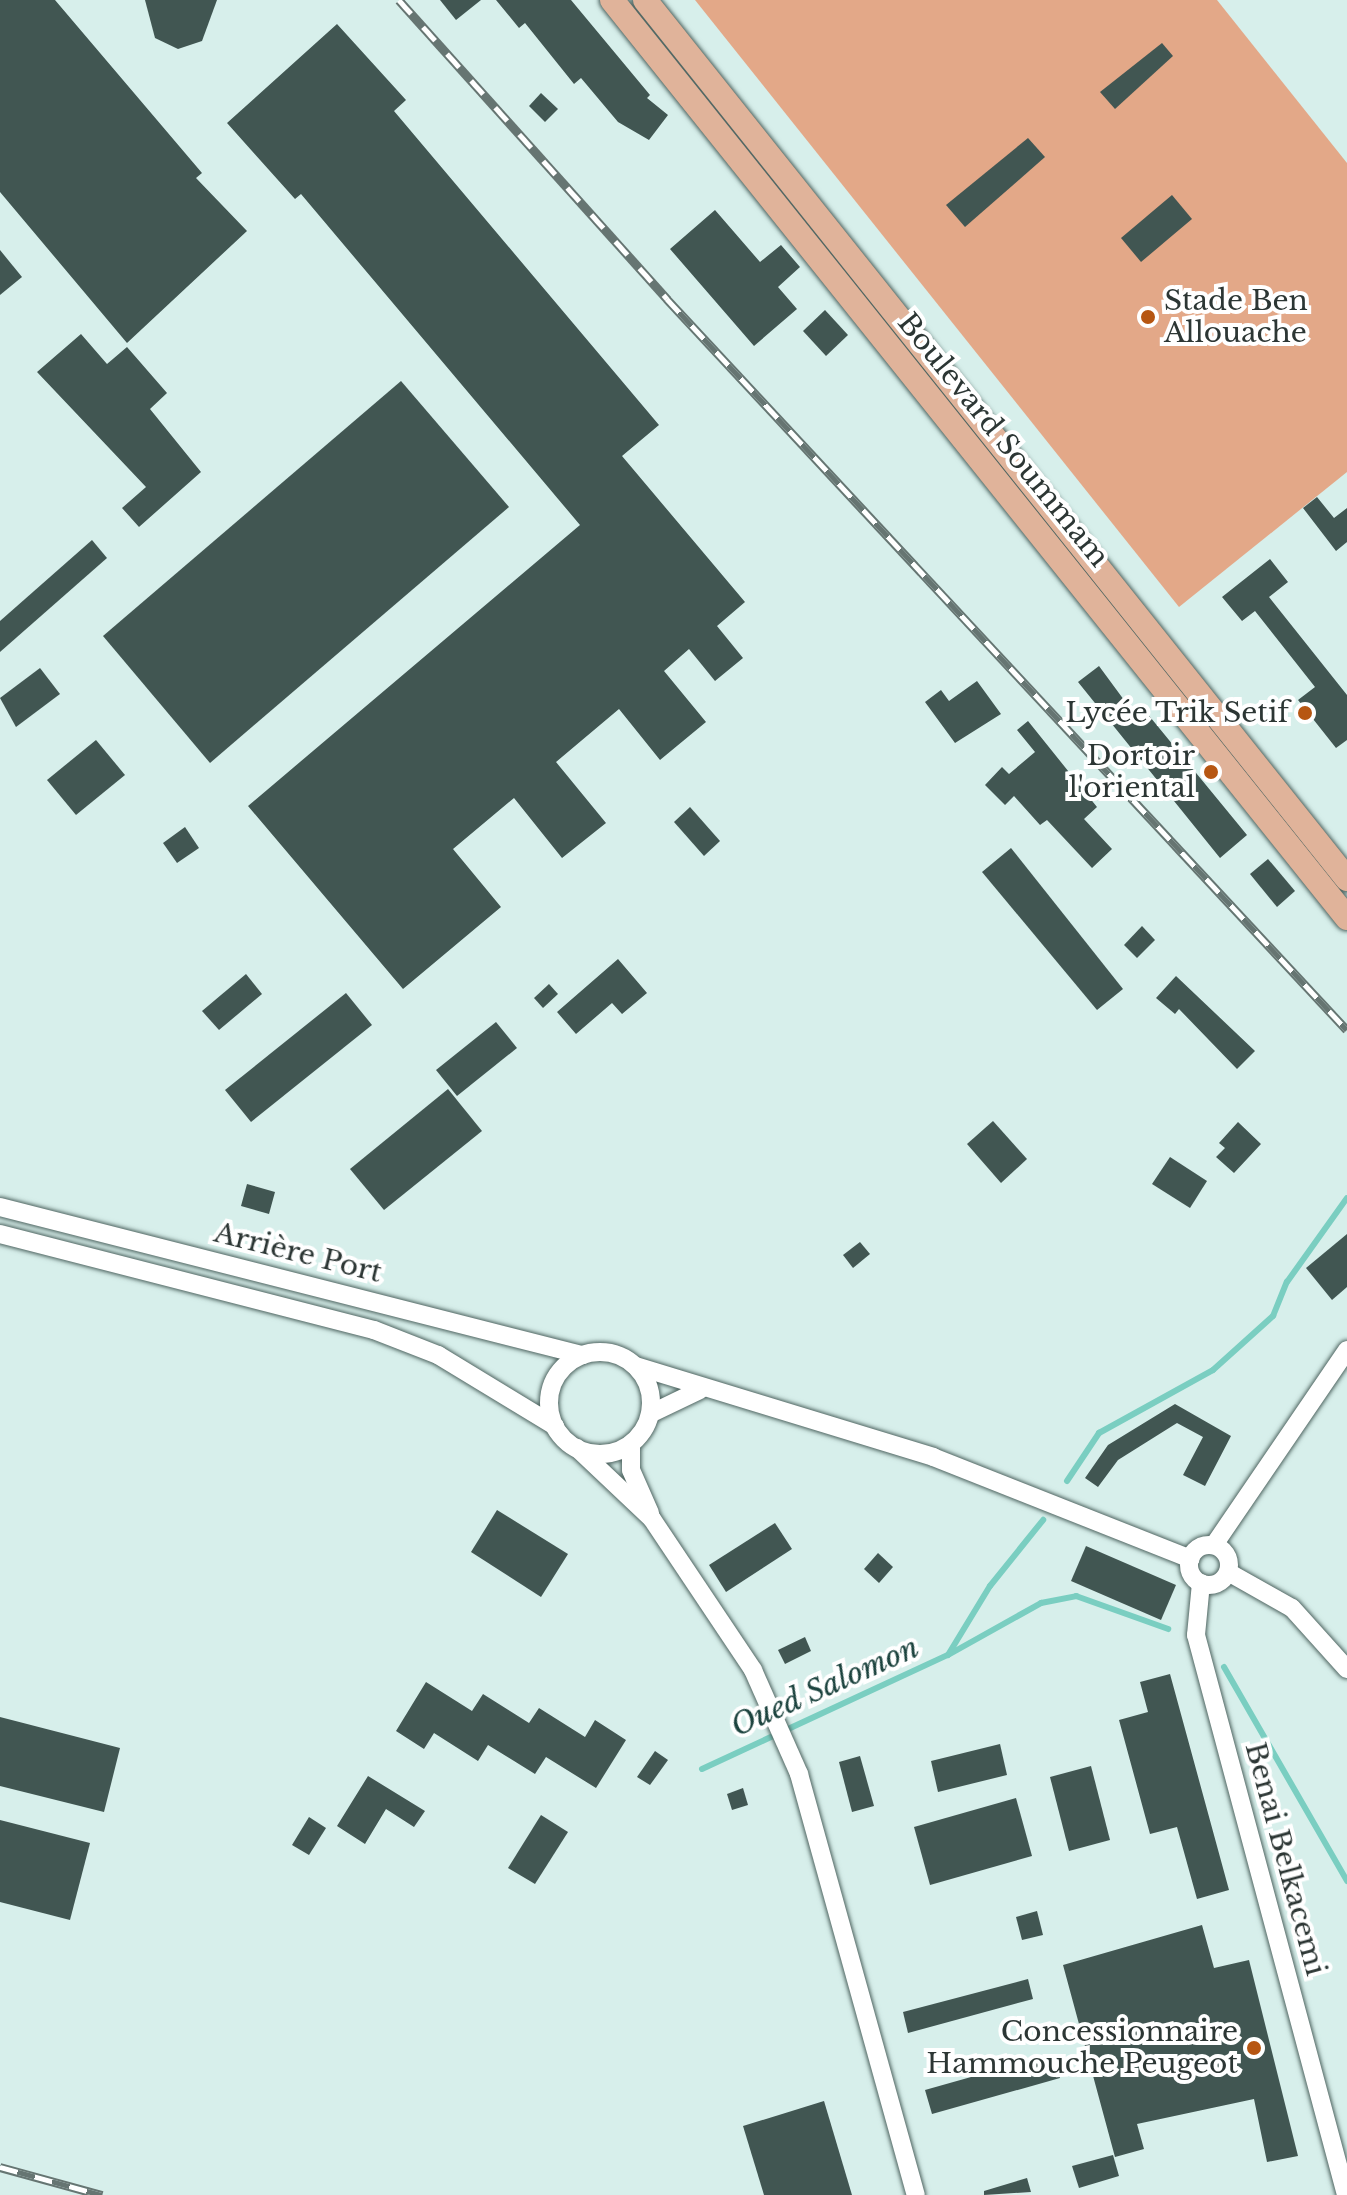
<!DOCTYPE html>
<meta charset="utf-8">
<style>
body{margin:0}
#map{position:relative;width:1347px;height:2195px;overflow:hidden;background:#d7efeb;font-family:"Libre Baskerville",serif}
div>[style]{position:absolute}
.green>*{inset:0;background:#e3a888}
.stream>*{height:6px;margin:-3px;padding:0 3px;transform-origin:3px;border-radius:3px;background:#7acec1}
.building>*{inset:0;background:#415652}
.roads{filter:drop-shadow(0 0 2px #4f6561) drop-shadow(0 0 2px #4f6561)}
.minor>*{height:18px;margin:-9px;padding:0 9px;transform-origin:9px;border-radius:9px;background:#fff}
.minor>.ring{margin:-9px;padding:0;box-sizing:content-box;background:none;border:18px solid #fff;border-radius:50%}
.major>*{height:24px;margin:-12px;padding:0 12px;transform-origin:12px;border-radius:12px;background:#e0b39a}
.rail>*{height:9px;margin-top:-4.5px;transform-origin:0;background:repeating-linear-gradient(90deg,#fff 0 18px,#667572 0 36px);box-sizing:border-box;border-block:2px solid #667572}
.dots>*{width:22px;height:22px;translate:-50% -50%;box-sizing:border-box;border:4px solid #fff;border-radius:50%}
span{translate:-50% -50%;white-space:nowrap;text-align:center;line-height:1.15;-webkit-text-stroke:8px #fff;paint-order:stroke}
.poi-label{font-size:28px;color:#2c3634}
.left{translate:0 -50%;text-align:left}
.right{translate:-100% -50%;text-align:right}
.street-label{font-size:28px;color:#2c3634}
.water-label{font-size:30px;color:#1c433e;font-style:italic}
</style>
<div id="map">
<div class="green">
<i style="clip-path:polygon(695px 0,1217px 0,1347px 163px,1347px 472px,1179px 607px)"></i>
</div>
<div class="stream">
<i style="left:1067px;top:1481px;width:58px;rotate:-56.3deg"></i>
<i style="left:1099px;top:1433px;width:130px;rotate:-28.9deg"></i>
<i style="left:1213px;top:1370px;width:81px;rotate:-42deg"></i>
<i style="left:1273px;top:1316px;width:37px;rotate:-68deg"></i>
<i style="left:1287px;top:1282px;width:103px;rotate:-54.5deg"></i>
<i style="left:948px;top:1655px;width:107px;rotate:-29.2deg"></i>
<i style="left:1041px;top:1603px;width:36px;rotate:-11deg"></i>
<i style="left:1076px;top:1596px;width:98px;rotate:19.7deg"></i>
<i style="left:1224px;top:1667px;width:247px;rotate:60.1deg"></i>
<i style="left:702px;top:1769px;width:271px;rotate:-24.9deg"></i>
<i style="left:948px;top:1655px;width:81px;rotate:-58.7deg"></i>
<i style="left:990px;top:1586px;width:85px;rotate:-51.2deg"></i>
</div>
<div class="building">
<i style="clip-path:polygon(0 0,55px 0,202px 173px,196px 178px,247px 231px,127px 343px,0 192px)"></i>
<i style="clip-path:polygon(145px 0,217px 0,202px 41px,178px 49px,155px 38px)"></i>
<i style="clip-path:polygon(440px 0,481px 0,456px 20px)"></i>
<i style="clip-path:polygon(496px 0,571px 0,650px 95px,647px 98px,668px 115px,649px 140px,618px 122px,581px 78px,574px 84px,525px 23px,519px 28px)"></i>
<i style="clip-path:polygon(337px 24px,406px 100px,394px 111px,659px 425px,622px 456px,745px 602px,717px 626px,743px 658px,715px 681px,689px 649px,664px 671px,706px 722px,660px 760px,619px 709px,556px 762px,606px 823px,562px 858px,514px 798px,453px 849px,501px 907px,403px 989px,248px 806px,580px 525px,301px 194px,295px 199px,227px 123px)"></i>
<i style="clip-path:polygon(1162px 43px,1173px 56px,1115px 109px,1100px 92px)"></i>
<i style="clip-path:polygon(541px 93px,558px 109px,545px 122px,529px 106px)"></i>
<i style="clip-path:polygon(1028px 138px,1045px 157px,965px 227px,946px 205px)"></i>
<i style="clip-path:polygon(1172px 195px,1192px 219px,1141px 262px,1121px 238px)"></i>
<i style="clip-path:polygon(715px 210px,760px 262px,781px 245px,800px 267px,778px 287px,797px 309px,754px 346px,670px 249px)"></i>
<i style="clip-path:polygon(0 250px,22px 277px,0 295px)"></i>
<i style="clip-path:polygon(825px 310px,848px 335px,826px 356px,803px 331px)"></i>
<i style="clip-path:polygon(81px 334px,107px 364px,127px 347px,167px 393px,150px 409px,201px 472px,139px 527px,122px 508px,146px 487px,37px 372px)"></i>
<i style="clip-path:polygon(401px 381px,509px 507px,210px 763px,103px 636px)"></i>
<i style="clip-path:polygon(1317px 497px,1334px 518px,1347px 508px,1347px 542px,1336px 551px,1303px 508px)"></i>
<i style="clip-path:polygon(92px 540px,107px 558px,0 652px,0 621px)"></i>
<i style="clip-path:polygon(1270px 559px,1288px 582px,1269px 597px,1347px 695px,1347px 740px,1336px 748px,1298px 700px,1315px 687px,1255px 611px,1242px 621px,1222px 597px)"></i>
<i style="clip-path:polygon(1099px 666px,1138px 719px,1146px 712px,1247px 835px,1220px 858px,1078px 682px)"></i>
<i style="clip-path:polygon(40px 668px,60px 694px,16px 727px,0 698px)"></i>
<i style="clip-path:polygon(977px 681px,1001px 714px,955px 743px,925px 702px,941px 690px,949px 701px)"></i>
<i style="clip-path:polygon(1028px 721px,1097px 807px,1084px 819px,1112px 849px,1092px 868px,1047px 820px,1040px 825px,1014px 796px,1005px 805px,985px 785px,1002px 767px,1009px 774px,1035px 752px,1017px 730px)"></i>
<i style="clip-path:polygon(96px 740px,125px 775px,76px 815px,47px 780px)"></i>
<i style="clip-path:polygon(690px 807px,720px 841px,704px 856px,674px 822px)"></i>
<i style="clip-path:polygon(185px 827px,199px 848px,177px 863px,163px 843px)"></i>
<i style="clip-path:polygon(1011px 848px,1123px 989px,1097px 1010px,982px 872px)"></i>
<i style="clip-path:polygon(1268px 859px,1295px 891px,1277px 907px,1250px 874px)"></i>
<i style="clip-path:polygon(1142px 926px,1155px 940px,1137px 958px,1124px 945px)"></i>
<i style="clip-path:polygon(618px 959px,647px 993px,622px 1014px,612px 1003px,576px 1034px,557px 1012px)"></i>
<i style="clip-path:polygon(246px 974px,262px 994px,219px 1030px,202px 1011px)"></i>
<i style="clip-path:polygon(1176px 976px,1255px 1051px,1237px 1069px,1179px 1009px,1175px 1014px,1156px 998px)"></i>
<i style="clip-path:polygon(549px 984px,558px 994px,543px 1008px,534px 998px)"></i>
<i style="clip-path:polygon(346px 993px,372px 1025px,251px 1122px,225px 1090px)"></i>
<i style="clip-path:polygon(496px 1022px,517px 1048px,457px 1096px,436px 1070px)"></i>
<i style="clip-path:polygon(448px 1089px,482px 1131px,384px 1210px,350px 1169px)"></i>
<i style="clip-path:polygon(993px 1121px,1027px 1159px,1001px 1183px,967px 1144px)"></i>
<i style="clip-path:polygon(1238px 1122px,1261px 1144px,1234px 1173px,1216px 1157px,1225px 1148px,1219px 1143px)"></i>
<i style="clip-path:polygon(1170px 1157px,1207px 1181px,1190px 1208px,1152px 1184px)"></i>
<i style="clip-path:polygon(247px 1184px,275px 1192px,269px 1214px,241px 1206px)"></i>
<i style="clip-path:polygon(1347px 1234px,1347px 1287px,1332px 1300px,1306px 1268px)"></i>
<i style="clip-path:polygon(860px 1242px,870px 1254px,853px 1268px,843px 1255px)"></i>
<i style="clip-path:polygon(1175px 1404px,1231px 1436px,1205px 1486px,1183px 1475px,1203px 1437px,1177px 1423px,1118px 1460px,1098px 1487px,1085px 1478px,1108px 1445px)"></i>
<i style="clip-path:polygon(497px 1510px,568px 1554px,541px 1597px,471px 1552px)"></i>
<i style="clip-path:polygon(775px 1523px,792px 1549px,726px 1592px,709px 1565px)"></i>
<i style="clip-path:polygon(1086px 1546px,1176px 1585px,1161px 1620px,1071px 1581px)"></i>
<i style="clip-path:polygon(878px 1553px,893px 1567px,879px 1583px,864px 1569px)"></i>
<i style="clip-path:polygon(805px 1637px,811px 1651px,785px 1664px,778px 1650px)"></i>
<i style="clip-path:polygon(1170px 1674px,1229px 1890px,1197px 1899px,1177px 1827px,1150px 1834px,1119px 1720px,1148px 1712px,1140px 1682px)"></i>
<i style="clip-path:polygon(426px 1682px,472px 1711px,483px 1694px,529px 1723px,539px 1708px,585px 1737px,595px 1720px,626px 1740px,596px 1788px,546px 1757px,535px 1774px,488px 1745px,478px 1761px,434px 1733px,424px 1749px,396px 1731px)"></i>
<i style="clip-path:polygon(0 1717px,120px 1748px,104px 1812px,0 1786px)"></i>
<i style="clip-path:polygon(1000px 1744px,1007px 1775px,938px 1792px,931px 1761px)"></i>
<i style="clip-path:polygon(655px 1751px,668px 1760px,650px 1785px,637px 1777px)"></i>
<i style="clip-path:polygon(860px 1756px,874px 1806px,852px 1812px,839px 1762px)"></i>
<i style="clip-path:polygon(1091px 1766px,1110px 1840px,1069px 1851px,1050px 1777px)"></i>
<i style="clip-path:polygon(368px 1776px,425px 1811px,414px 1827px,386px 1809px,365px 1844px,337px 1826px)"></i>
<i style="clip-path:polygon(743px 1788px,748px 1805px,732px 1810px,727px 1794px)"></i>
<i style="clip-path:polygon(1016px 1798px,1032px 1856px,930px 1885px,914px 1827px)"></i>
<i style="clip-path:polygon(541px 1815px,568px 1832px,535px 1884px,508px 1868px)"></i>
<i style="clip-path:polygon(309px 1817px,326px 1828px,309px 1855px,292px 1845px)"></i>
<i style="clip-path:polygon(0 1820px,90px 1843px,70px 1920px,0 1902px)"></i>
<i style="clip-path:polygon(1037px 1911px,1043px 1935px,1022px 1940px,1016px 1917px)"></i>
<i style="clip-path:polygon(1202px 1925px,1214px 1968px,1249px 1960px,1298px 2156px,1267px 2162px,1254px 2099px,1137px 2124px,1144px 2149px,1115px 2157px,1063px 1965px)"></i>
<i style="clip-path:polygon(1028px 1979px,1033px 1999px,908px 2033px,903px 2012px)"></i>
<i style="clip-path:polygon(1053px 2054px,1060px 2078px,932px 2114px,925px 2090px)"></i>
<i style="clip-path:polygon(824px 2101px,852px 2195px,764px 2195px,743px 2126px)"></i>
<i style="clip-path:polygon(1113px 2155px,1119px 2176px,1079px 2188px,1072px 2166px)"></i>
<i style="clip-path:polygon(1027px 2178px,1031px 2192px,984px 2195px,984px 2191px)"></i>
</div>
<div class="roads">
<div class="minor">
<i style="left:0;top:1207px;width:601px;rotate:14.27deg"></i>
<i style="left:0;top:1234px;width:386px;rotate:14.4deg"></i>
<i style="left:374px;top:1330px;width:69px;rotate:21.3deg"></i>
<i style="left:438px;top:1355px;width:137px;rotate:31.3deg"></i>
<i class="ring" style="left:549px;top:1352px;width:84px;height:84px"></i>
<i style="left:636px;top:1366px;width:311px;rotate:17deg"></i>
<i style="left:933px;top:1457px;width:277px;rotate:21.6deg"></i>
<i style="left:650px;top:1414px;width:55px;rotate:-25.6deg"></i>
<i style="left:631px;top:1444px;width:26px;rotate:90deg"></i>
<i style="left:631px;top:1470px;width:47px;rotate:66.2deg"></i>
<i style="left:577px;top:1448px;width:103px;rotate:43.4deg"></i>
<i style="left:652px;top:1519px;width:182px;rotate:56.2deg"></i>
<i style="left:753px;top:1670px;width:114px;rotate:66.1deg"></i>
<i style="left:799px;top:1774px;width:437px;rotate:74.5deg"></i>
<i class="ring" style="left:1189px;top:1545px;width:22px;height:22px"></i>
<i style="left:1214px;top:1545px;width:236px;rotate:-55.7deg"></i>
<i style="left:1228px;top:1572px;width:73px;rotate:29.4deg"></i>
<i style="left:1292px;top:1608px;width:82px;rotate:48deg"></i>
<i style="left:1201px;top:1583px;width:52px;rotate:95.5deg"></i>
<i style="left:1196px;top:1635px;width:580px;rotate:75deg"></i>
</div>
<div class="major">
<i style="left:612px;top:0;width:1176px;rotate:51.32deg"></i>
<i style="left:645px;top:0;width:1125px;rotate:51.39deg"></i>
</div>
</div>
<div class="rail">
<i style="left:399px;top:0;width:402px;rotate:48.1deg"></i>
<i style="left:667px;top:299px;width:998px;rotate:47.07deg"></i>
<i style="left:0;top:2167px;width:106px;rotate:15.4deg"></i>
</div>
<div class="dots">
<i style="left:1148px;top:317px;background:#b65612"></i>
<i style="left:1305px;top:713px;background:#b65612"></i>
<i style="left:1211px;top:772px;background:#b65612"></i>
<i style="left:1254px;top:2048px;background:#b65612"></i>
</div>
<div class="poi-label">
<span class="left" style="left:1164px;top:317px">Stade Ben<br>Allouache</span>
<span class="right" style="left:1289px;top:713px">Lycée Trik Setif</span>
<span class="right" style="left:1195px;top:772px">Dortoir<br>l'oriental</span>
<span class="right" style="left:1238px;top:2048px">Concessionnaire<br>Hammouche Peugeot</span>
</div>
<div class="street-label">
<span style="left:1003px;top:440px;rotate:51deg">Boulevard Soummam</span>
<span style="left:298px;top:1253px;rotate:14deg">Arrière Port</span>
<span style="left:1285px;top:1859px;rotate:75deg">Benai Belkacemi</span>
</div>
<div class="water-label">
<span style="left:825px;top:1687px;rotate:-24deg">Oued Salomon</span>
</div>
</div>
